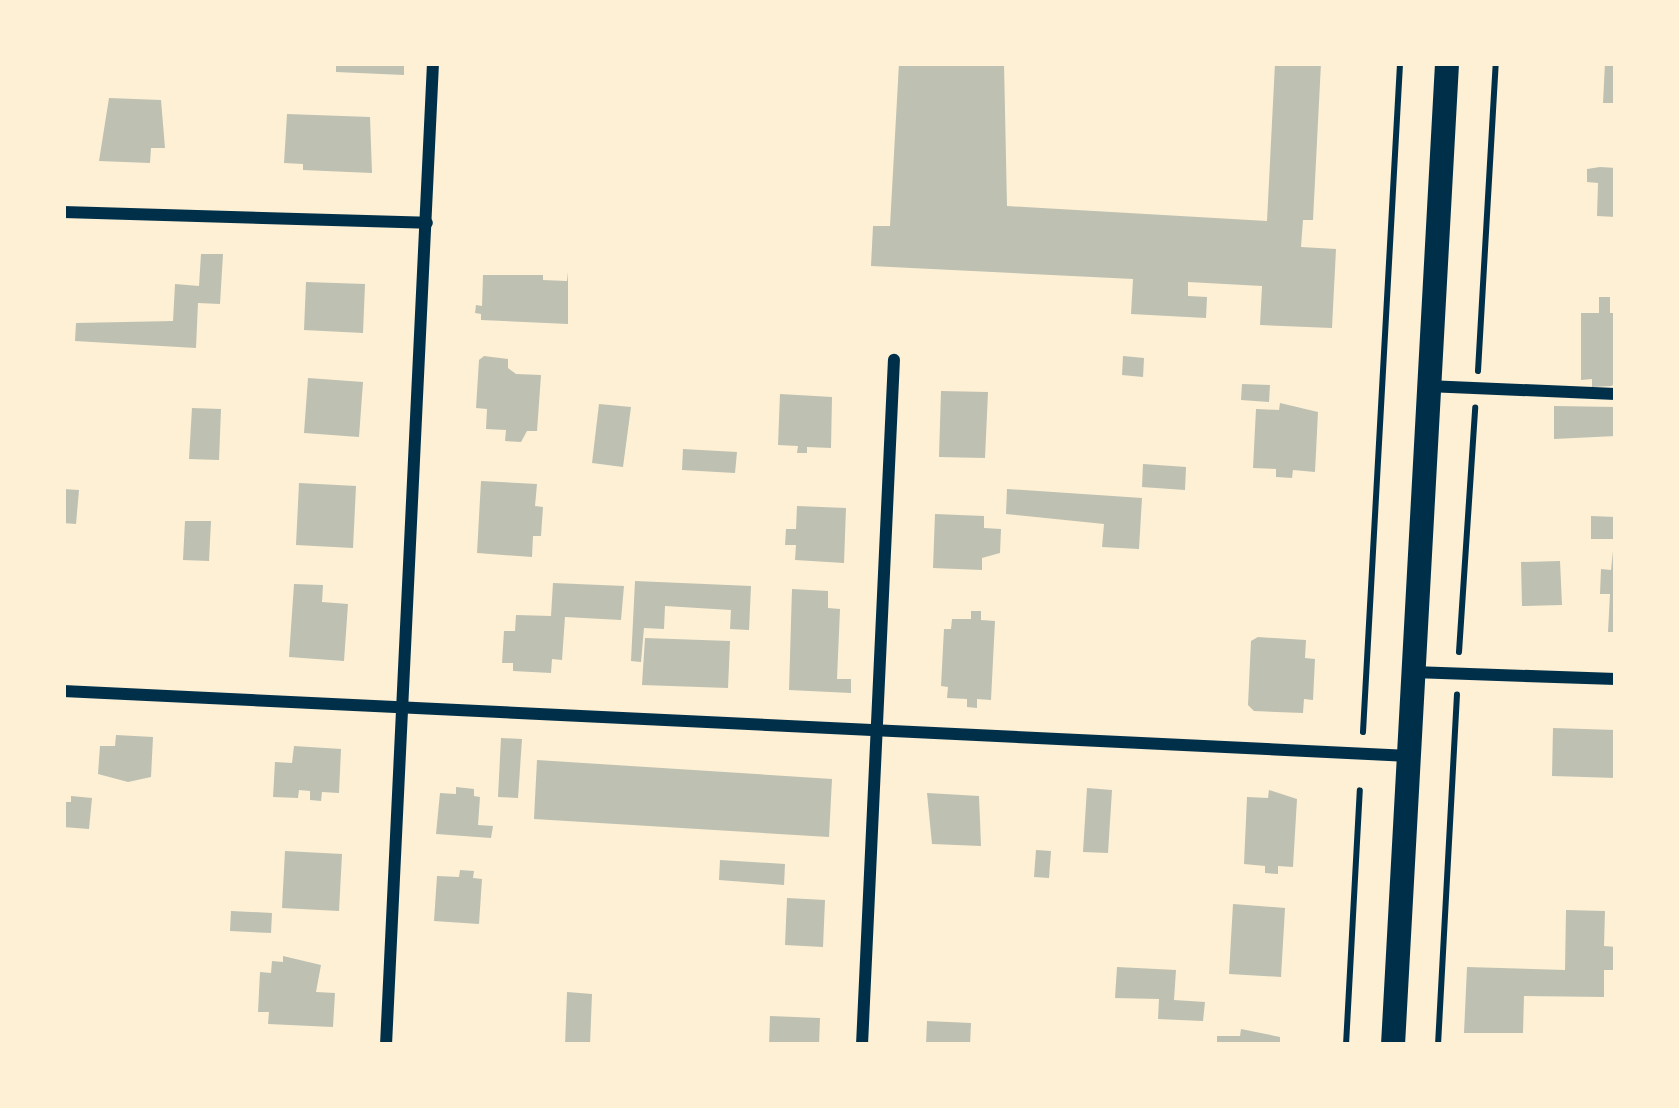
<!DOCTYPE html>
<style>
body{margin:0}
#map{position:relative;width:1679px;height:1108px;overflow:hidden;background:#fdf0d5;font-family:Bitter,serif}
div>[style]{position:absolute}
.building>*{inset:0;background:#bec0b2}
.path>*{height:6px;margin:-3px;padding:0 3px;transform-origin:3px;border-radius:3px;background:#003049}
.minor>*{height:12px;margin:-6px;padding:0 6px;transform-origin:6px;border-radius:6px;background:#003049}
.secondary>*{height:24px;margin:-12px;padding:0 12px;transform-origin:12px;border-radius:12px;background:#003049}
span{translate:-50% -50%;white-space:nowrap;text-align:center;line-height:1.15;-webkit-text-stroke:10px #fdf0d5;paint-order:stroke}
.frame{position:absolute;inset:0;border:66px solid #fdf0d5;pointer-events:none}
</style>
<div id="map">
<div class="building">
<i style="clip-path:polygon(336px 63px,404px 63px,404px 75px,336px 72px)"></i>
<i style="clip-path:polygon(899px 63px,1004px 63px,1007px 206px,1267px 221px,1275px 63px,1321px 63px,1313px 220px,1303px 220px,1301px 247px,1336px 249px,1332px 328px,1260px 325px,1262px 286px,1188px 282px,1188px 296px,1207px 297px,1206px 318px,1131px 314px,1133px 279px,871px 266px,873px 226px,890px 226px)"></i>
<i style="clip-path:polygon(1605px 63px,1616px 63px,1616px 103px,1603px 103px)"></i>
<i style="clip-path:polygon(109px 98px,161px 100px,165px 148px,151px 148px,150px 163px,99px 161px)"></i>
<i style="clip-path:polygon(287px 114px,370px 117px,372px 173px,303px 170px,303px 164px,284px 163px)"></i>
<i style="clip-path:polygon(1600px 167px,1616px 168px,1616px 217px,1597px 216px,1598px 183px,1587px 182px,1587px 169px)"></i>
<i style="clip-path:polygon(201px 254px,223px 254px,220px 304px,198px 303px,196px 348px,75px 341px,76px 323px,173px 321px,175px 284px,199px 286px)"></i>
<i style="clip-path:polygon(568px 272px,568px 324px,481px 320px,481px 314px,475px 313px,476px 305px,482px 306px,483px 275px,543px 275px,543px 280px,567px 281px)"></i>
<i style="clip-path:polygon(306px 282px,365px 284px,363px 333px,304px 330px)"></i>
<i style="clip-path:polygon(1599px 297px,1610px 297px,1610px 313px,1616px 313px,1616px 379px,1612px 386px,1592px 387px,1592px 379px,1581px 380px,1581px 313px,1599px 313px)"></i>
<i style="clip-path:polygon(484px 356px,508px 359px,508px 368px,516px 374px,541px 375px,537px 431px,527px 431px,521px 442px,505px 441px,506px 430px,486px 429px,487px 409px,476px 408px,479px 360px)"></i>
<i style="clip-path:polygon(1123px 356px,1144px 358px,1143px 377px,1122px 375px)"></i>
<i style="clip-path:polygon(308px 378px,363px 382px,359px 437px,304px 433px)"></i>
<i style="clip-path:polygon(1242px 384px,1270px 385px,1269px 402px,1241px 400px)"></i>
<i style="clip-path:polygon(941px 391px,988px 392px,985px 458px,939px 457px)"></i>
<i style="clip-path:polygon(780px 394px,832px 397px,831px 448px,807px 447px,807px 453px,797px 453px,798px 446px,778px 445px)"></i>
<i style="clip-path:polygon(1280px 403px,1318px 412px,1315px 472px,1293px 470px,1292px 478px,1276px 477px,1276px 469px,1253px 468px,1256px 409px,1279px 410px)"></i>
<i style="clip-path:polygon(599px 404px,631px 407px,623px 467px,592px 463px)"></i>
<i style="clip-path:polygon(1554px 406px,1616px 407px,1616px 436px,1554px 439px)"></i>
<i style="clip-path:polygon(192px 408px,221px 409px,219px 460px,189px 459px)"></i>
<i style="clip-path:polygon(683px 449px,737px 452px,735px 473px,682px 470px)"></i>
<i style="clip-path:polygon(1143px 464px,1186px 467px,1185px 490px,1142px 487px)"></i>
<i style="clip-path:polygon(481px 481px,537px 484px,535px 506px,543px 507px,541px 536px,533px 536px,532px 557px,477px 553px)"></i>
<i style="clip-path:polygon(299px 483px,356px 486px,353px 548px,296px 545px)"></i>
<i style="clip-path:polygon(63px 489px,79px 490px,76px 524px,63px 523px)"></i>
<i style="clip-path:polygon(1007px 489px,1142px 498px,1139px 549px,1102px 547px,1104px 524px,1006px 514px)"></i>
<i style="clip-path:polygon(797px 506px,846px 508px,844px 563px,795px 560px,796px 545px,785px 545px,786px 529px,796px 529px)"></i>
<i style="clip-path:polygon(935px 514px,984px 516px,984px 528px,1001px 529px,1000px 553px,982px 558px,982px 570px,933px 568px)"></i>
<i style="clip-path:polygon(1591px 516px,1616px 517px,1616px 539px,1591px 539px)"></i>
<i style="clip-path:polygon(185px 521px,211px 521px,209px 561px,183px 560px)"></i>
<i style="clip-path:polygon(1613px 551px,1616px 632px,1608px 632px,1610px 594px,1600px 594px,1601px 569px,1611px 570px)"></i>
<i style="clip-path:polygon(1560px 561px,1562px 605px,1522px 606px,1521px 562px)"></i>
<i style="clip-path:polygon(635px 581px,751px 586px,749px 630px,730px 629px,731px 610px,665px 606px,664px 629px,644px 628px,641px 662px,631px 661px)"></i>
<i style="clip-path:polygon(553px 583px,624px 586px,621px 620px,565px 617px,562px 660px,552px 659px,551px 673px,513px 671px,513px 663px,502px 663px,504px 631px,515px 631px,516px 615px,551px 616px)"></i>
<i style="clip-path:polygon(294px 584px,323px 585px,322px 602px,348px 604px,344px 661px,289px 657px)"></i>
<i style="clip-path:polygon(792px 589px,828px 591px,828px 608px,840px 609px,837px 679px,851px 679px,851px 693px,789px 690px)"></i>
<i style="clip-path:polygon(971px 611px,981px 611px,981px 620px,995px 621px,991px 700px,977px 699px,977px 708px,967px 707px,967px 699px,947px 698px,948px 687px,941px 686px,944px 629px,951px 629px,952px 619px,971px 619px)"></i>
<i style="clip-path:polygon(1258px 637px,1306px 640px,1305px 658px,1315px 659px,1313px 700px,1304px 699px,1303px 713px,1254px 711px,1248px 705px,1251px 641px)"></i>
<i style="clip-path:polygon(645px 638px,730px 641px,728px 688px,642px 685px)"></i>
<i style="clip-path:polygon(1553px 728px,1616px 730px,1616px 778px,1552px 776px)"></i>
<i style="clip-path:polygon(116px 735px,153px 737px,151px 777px,128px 782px,98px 774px,100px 746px,115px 746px)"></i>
<i style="clip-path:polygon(501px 738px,522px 739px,518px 798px,498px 797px)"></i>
<i style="clip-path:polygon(294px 746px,341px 749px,339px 793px,322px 792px,321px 801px,310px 800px,310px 791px,299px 790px,298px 798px,273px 797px,275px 762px,292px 763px)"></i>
<i style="clip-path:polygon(537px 760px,832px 779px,829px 837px,534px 819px)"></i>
<i style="clip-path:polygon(456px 787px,474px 789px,474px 796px,480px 797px,478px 825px,493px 826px,491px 838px,436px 834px,440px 793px,456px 794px)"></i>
<i style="clip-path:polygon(1087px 788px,1112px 790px,1108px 853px,1083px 852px)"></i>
<i style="clip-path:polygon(1269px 790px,1297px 799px,1293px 867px,1278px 866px,1278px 874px,1265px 873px,1265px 866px,1244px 864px,1247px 797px,1268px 798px)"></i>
<i style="clip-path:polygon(927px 793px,979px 796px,981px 846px,932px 844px)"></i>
<i style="clip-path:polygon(71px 796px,92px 798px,89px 829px,63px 827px,63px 802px,71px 802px)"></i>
<i style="clip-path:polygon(1036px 850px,1051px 851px,1049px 878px,1034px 877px)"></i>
<i style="clip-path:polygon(285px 851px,342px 854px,339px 911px,282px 908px)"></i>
<i style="clip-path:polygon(720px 860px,785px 864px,784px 885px,719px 880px)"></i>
<i style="clip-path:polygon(460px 870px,474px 871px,473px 878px,482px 879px,479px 924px,434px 921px,437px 876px,459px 877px)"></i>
<i style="clip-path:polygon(787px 898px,825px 900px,823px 947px,785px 945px)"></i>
<i style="clip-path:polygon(1233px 904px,1285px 908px,1281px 977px,1229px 974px)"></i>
<i style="clip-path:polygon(1566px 910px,1605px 911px,1604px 946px,1616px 947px,1616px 970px,1604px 970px,1604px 997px,1524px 996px,1523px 1033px,1464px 1033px,1467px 967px,1565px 970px)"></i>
<i style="clip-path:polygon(231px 911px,272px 913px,271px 933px,230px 931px)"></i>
<i style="clip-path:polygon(283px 956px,321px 965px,316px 992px,335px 993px,333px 1027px,268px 1024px,269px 1012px,258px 1012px,260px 972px,271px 973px,272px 961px,283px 962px)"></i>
<i style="clip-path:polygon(1117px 967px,1176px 970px,1174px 1000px,1205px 1002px,1203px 1021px,1158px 1019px,1159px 999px,1115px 998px)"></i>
<i style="clip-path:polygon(567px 992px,592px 994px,590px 1045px,565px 1045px)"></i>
<i style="clip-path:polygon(770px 1016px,820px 1018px,819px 1045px,769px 1045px)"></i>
<i style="clip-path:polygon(927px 1021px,971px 1023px,970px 1045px,926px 1045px)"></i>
<i style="clip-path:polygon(1241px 1029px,1280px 1037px,1280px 1045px,1217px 1045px,1217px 1036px,1240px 1036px)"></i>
</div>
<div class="path">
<i style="left:1478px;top:371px;width:309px;rotate:-86.7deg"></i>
<i style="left:1459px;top:652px;width:245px;rotate:-86.2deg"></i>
<i style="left:1363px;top:732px;width:670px;rotate:-86.83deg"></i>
<i style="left:1346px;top:1045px;width:255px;rotate:-86.9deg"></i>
<i style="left:1438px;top:1045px;width:351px;rotate:-86.9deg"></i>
</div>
<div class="minor">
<i style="left:63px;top:212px;width:364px;rotate:1.7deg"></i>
<i style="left:1427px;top:386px;width:189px;rotate:2.4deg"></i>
<i style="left:1413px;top:672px;width:203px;rotate:2deg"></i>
<i style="left:63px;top:691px;width:1348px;rotate:2.76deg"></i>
<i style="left:386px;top:1045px;width:983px;rotate:-87.26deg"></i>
<i style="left:862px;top:1045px;width:686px;rotate:-87.33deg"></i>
</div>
<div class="secondary">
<i style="left:1393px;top:1045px;width:983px;rotate:-86.85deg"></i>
</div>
<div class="frame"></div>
</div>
